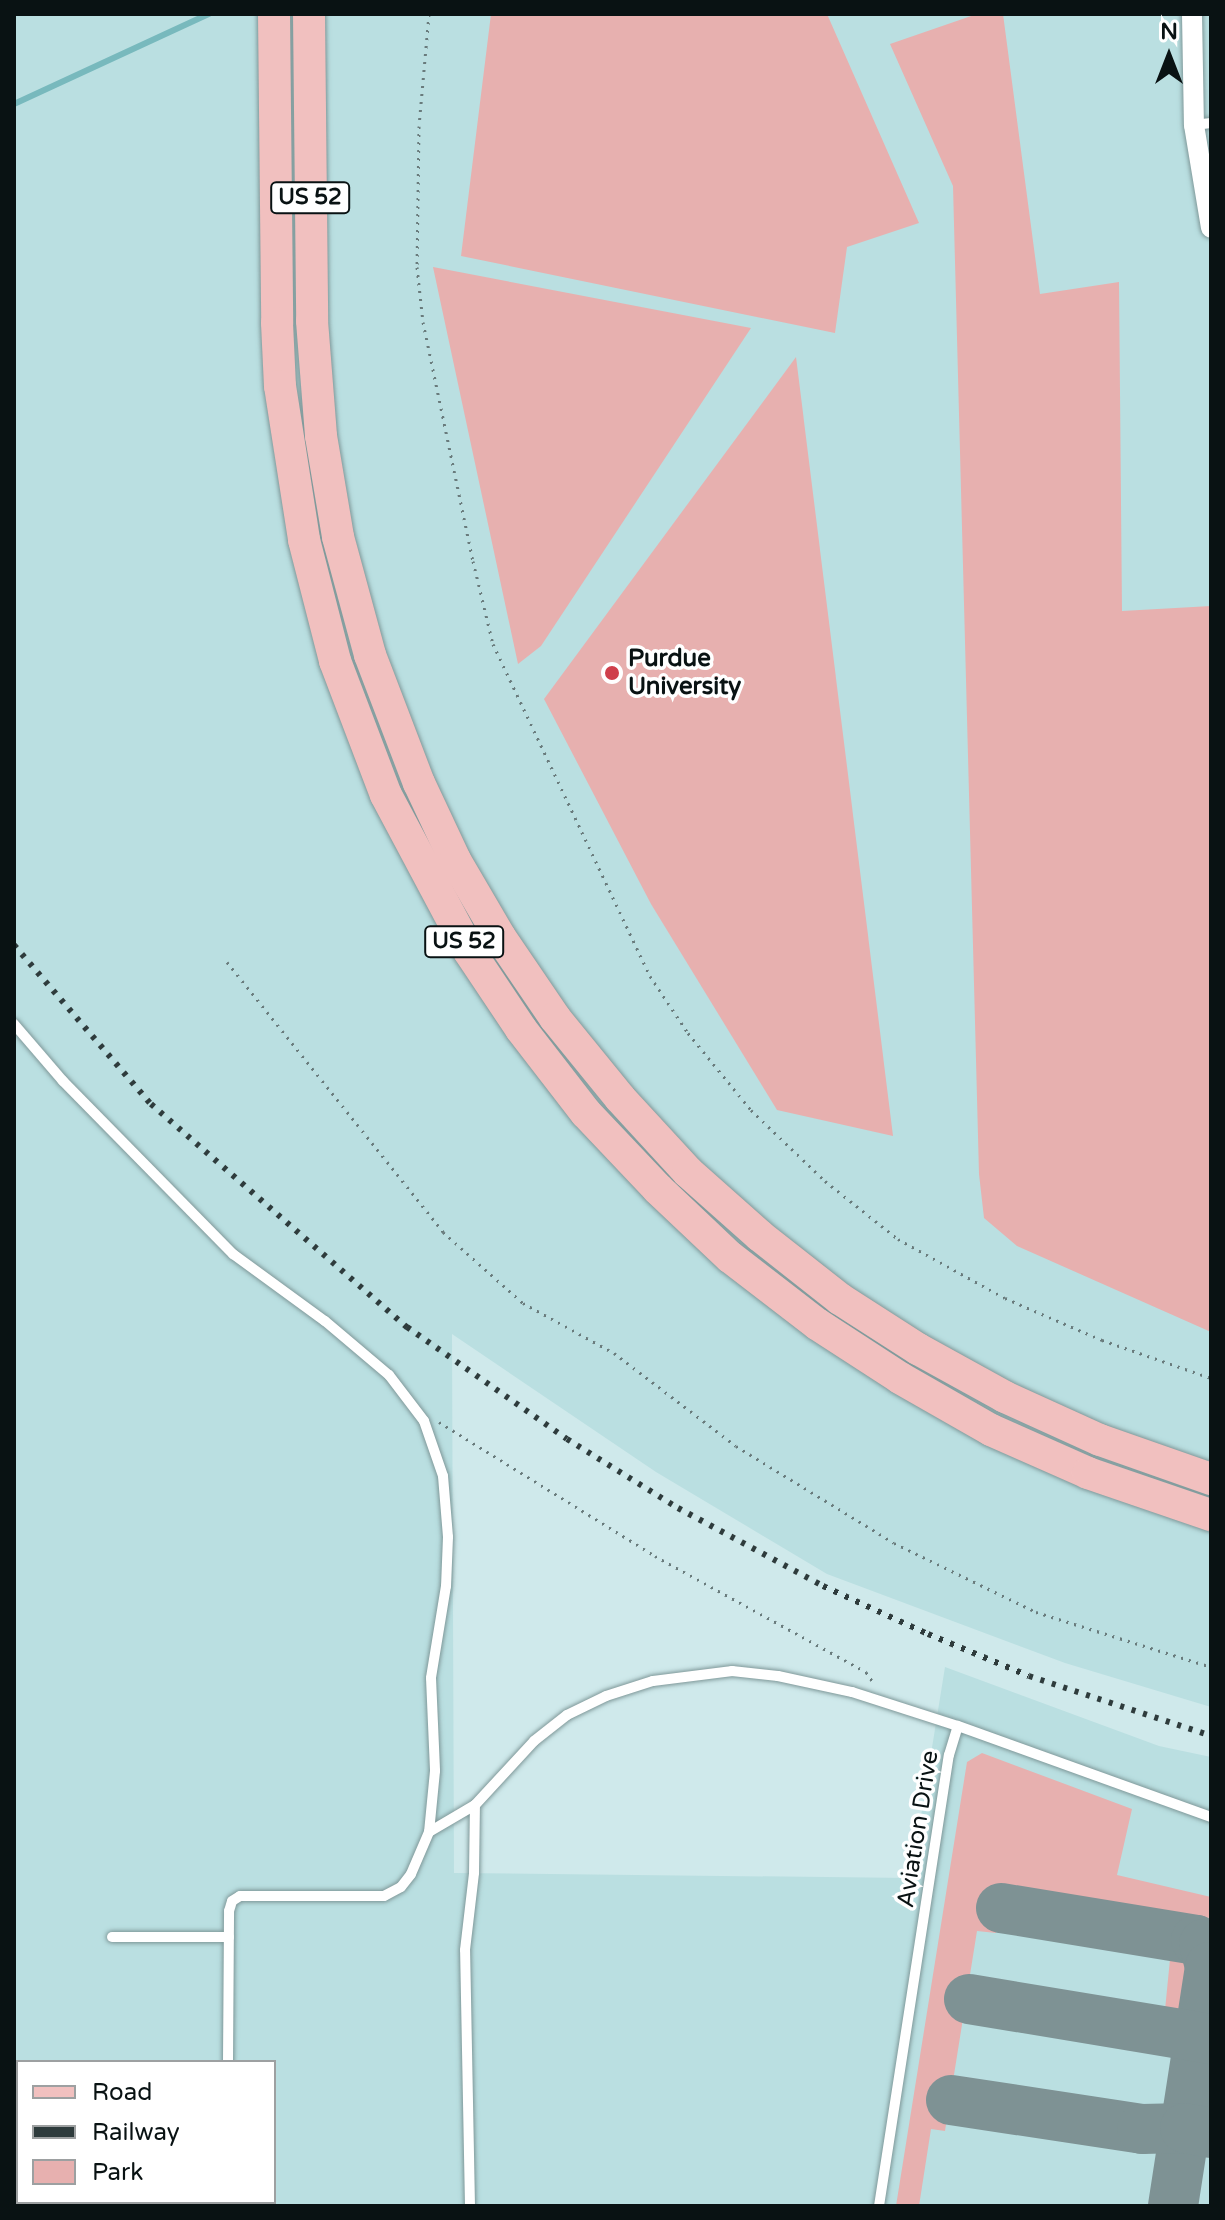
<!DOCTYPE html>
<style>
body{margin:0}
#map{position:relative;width:1225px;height:2220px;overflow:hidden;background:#cfe9eb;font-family:"Varela Round",sans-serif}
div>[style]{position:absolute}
.built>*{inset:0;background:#badfe1}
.green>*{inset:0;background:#e7b0af}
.stream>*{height:6px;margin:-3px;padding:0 3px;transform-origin:3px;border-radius:3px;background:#78b9bd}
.taxiway>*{height:50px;margin:-25px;padding:0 25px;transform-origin:25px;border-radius:25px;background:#7e9294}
.path>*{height:3px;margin-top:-1.5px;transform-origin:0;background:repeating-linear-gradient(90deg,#697b7c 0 2px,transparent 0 8px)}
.roads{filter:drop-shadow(0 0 2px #7f9899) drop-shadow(0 0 2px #7f9899)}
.lane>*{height:10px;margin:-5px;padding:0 5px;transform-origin:5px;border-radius:5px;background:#fff}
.street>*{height:20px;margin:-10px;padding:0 10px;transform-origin:10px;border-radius:10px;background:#fff}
.primary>*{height:32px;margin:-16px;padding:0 16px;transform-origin:16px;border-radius:16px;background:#f1c0bf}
.rail>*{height:6px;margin-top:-3px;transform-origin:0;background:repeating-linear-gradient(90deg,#2e3b3c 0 4px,transparent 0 12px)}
.dots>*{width:22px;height:22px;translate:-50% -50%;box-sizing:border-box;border:4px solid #fff;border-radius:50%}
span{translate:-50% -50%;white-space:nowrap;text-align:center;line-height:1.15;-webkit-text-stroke:7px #fff;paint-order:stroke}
.shield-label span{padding:2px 6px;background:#fff;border:2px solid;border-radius:6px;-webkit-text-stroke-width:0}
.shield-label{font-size:22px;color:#091213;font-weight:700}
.poi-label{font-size:24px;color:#091213;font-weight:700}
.left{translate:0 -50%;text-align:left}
.street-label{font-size:24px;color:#091213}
.frame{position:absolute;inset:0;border:16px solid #091213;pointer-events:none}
.legend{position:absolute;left:16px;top:2060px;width:260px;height:144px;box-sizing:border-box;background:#fff;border:2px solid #9da0a1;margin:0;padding:10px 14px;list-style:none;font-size:24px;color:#091213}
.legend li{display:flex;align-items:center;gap:16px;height:40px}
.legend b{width:40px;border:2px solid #9da0a1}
.north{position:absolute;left:1129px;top:16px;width:80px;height:80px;-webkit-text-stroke:6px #fff;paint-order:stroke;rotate:0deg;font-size:22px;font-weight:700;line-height:32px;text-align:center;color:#091213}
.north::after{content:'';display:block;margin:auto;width:28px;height:36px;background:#091213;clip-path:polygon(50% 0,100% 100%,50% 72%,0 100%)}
</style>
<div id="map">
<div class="built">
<i style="clip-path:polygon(evenodd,14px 14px,1211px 14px,1211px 1707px,1065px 1663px,827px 1574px,656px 1472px,452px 1334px,454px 1873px,911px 1878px,945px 1667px,1159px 1746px,1211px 1757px,1211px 2206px,14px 2206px,14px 14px,18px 2062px,274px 2062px,274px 2202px,18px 2202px,18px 2062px)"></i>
</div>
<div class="green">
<i style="clip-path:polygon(491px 14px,827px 14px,919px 223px,847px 247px,835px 333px,461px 256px)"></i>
<i style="clip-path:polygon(977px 14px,1003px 14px,1040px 294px,1119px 282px,1122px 611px,1211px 606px,1211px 1332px,1017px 1246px,984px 1218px,979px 1174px,953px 186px,890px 44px)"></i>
<i style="clip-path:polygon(433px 267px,751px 328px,541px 646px,518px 664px)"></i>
<i style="clip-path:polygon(796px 357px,893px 1136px,777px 1110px,651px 904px,544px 699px)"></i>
<i style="clip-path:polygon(982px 1753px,1132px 1809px,1117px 1875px,1211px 1897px,1208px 1925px,1198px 1929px,1001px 1899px,996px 1933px,977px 1931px,945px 2131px,931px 2129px,919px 2206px,896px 2206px,967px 1762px)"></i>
<i style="clip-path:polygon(1176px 1946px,1184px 1948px,1189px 1956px,1192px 1970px,1185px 2012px,1166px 2020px,1143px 2017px,1143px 2007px,1165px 2010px,1171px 1949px)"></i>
</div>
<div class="stream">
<i style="left:14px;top:104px;width:215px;rotate:-24.8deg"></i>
</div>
<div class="taxiway">
<i style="left:1001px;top:1908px;width:198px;rotate:9.3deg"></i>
<i style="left:1196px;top:1940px;width:9px;rotate:27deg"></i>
<i style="left:1204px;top:1944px;width:24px;rotate:75deg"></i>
<i style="left:1210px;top:1967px;width:242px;rotate:98.8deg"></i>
<i style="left:969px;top:1999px;width:245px;rotate:9.4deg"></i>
<i style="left:951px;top:2100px;width:193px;rotate:8.6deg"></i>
<i style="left:1142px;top:2129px;width:43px;rotate:-1.3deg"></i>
<i style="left:1185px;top:2128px;width:26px;rotate:11deg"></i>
</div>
<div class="path">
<i style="left:429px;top:14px;width:112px;rotate:95.1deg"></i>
<i style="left:419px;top:126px;width:141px;rotate:90.8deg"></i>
<i style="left:417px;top:267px;width:55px;rotate:83.8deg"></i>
<i style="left:423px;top:322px;width:244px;rotate:78.2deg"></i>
<i style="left:473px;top:561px;width:85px;rotate:76.5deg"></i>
<i style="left:493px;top:644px;width:367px;rotate:64.7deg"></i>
<i style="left:650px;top:976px;width:69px;rotate:56.3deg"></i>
<i style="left:688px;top:1033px;width:99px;rotate:50.7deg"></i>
<i style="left:751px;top:1110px;width:103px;rotate:43.8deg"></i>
<i style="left:825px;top:1181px;width:93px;rotate:38.5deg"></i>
<i style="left:898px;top:1239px;width:122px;rotate:28.9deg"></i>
<i style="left:1005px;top:1298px;width:106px;rotate:23.4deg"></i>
<i style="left:1102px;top:1340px;width:115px;rotate:19.2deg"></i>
<i style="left:227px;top:962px;width:346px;rotate:51.3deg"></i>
<i style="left:443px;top:1232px;width:107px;rotate:41.6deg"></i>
<i style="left:523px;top:1303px;width:104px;rotate:28.8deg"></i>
<i style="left:614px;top:1353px;width:153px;rotate:37.3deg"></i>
<i style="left:736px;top:1446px;width:185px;rotate:31.5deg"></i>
<i style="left:894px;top:1543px;width:158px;rotate:25.9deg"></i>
<i style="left:1036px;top:1612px;width:183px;rotate:17.4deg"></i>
<i style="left:439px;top:1422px;width:254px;rotate:31.8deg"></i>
<i style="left:655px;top:1556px;width:241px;rotate:28.8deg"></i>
<i style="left:866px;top:1672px;width:12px;rotate:55deg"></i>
</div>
<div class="roads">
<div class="lane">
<i style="left:1194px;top:125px;width:17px;rotate:-7deg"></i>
<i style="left:14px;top:1024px;width:75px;rotate:49.3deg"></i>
<i style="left:63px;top:1081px;width:243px;rotate:45.5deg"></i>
<i style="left:233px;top:1254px;width:114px;rotate:36.1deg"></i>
<i style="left:325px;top:1321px;width:84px;rotate:40.2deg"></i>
<i style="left:389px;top:1375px;width:58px;rotate:52.7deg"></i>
<i style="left:424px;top:1421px;width:58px;rotate:70.9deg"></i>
<i style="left:443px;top:1476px;width:61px;rotate:85.3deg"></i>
<i style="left:448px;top:1537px;width:49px;rotate:92.3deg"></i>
<i style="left:446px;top:1586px;width:93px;rotate:99.3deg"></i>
<i style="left:431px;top:1678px;width:93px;rotate:87.5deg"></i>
<i style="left:435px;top:1771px;width:61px;rotate:95.6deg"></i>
<i style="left:112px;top:1937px;width:117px"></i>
<i style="left:228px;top:2062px;width:151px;rotate:-89.6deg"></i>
<i style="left:229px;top:1911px;width:10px;rotate:-73deg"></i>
<i style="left:232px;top:1901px;width:9px;rotate:-32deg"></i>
<i style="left:240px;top:1896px;width:144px"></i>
<i style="left:384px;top:1896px;width:19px;rotate:-28deg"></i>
<i style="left:401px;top:1887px;width:16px;rotate:-52deg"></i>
<i style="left:411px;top:1874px;width:46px;rotate:-66.8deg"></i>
<i style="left:429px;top:1832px;width:53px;rotate:-30.4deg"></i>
<i style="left:475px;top:1805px;width:87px;rotate:-47.3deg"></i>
<i style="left:534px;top:1741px;width:42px;rotate:-38.2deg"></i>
<i style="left:567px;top:1715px;width:43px;rotate:-26deg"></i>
<i style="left:606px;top:1696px;width:49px;rotate:-17.7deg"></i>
<i style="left:653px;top:1681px;width:80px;rotate:-7.2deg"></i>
<i style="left:732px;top:1671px;width:46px;rotate:6.2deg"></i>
<i style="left:778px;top:1676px;width:76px;rotate:12.2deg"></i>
<i style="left:852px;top:1692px;width:111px;rotate:17.8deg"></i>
<i style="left:14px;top:2106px;width:6px;rotate:-45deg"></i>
<i style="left:14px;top:2145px;width:6px;rotate:45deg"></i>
<i style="left:70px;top:2202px;width:6px;rotate:45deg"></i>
<i style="left:26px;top:2206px;width:4px;rotate:-76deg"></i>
<i style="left:470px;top:2206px;width:256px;rotate:-91.1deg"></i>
<i style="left:465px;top:1950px;width:78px;rotate:-83.3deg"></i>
<i style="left:474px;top:1873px;width:68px;rotate:-89.2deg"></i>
<i style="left:879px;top:2206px;width:456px;rotate:-81.2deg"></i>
<i style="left:949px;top:1755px;width:30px;rotate:-73deg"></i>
<i style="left:958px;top:1726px;width:269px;rotate:19.8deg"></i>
</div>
<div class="street">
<i style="left:1192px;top:14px;width:111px;rotate:89deg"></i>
<i style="left:1194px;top:125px;width:104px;rotate:80.6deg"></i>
</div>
<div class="primary">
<i style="left:274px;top:14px;width:309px;rotate:89.4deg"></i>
<i style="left:277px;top:323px;width:63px;rotate:87.3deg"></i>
<i style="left:280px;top:386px;width:156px;rotate:81.1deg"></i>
<i style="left:304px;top:540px;width:125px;rotate:75.6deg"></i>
<i style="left:335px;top:661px;width:143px;rotate:69.2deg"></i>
<i style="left:386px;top:795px;width:177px;rotate:62deg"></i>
<i style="left:469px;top:951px;width:94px;rotate:56.3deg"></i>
<i style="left:521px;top:1029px;width:106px;rotate:52.3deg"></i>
<i style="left:586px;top:1113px;width:105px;rotate:46.5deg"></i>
<i style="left:658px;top:1189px;width:99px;rotate:43.4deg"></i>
<i style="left:730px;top:1257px;width:110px;rotate:37.6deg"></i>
<i style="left:817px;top:1324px;width:99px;rotate:33deg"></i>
<i style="left:900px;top:1378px;width:105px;rotate:29.7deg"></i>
<i style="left:991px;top:1430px;width:106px;rotate:23.9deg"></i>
<i style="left:1088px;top:1473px;width:130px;rotate:18.9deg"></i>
<i style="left:309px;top:14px;width:307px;rotate:89.4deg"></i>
<i style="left:312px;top:321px;width:115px;rotate:85.5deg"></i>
<i style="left:321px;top:436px;width:102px;rotate:80.4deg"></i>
<i style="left:338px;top:537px;width:122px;rotate:74.8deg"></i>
<i style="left:370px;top:655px;width:137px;rotate:69.1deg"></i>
<i style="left:419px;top:783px;width:85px;rotate:64.9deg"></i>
<i style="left:455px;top:860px;width:89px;rotate:59.7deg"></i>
<i style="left:500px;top:937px;width:98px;rotate:55.8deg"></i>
<i style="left:555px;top:1018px;width:103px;rotate:50.9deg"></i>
<i style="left:620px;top:1098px;width:100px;rotate:47.4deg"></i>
<i style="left:688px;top:1172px;width:96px;rotate:41.6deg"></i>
<i style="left:760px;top:1236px;width:102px;rotate:38.2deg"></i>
<i style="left:840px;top:1299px;width:93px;rotate:32.7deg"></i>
<i style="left:918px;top:1349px;width:99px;rotate:28.9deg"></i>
<i style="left:1005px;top:1397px;width:104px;rotate:24.4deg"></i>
<i style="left:1100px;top:1440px;width:118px;rotate:19.4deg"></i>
</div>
</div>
<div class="rail">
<i style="left:14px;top:945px;width:210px;rotate:49.3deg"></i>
<i style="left:151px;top:1104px;width:340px;rotate:41.1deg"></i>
<i style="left:407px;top:1327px;width:195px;rotate:35deg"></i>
<i style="left:567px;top:1439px;width:131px;rotate:31.9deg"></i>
<i style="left:678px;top:1508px;width:165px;rotate:28.3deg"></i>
<i style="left:823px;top:1586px;width:115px;rotate:24.6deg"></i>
<i style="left:928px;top:1634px;width:109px;rotate:22.6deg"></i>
<i style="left:1029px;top:1676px;width:192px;rotate:18.2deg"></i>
</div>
<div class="dots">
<i style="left:612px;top:673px;background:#cf3f4b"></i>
</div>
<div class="shield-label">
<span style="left:310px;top:198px">US 52</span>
<span style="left:464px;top:942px">US 52</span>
</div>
<div class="poi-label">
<span class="left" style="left:628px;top:673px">Purdue<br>University</span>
</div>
<div class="street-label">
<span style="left:918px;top:1829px;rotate:-81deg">Aviation Drive</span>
</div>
<div class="frame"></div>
<ul class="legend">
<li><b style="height:10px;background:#f1c0bf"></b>Road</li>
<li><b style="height:10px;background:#2e3b3c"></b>Railway</li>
<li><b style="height:22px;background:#e7b0af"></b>Park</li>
</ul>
<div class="north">N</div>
</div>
